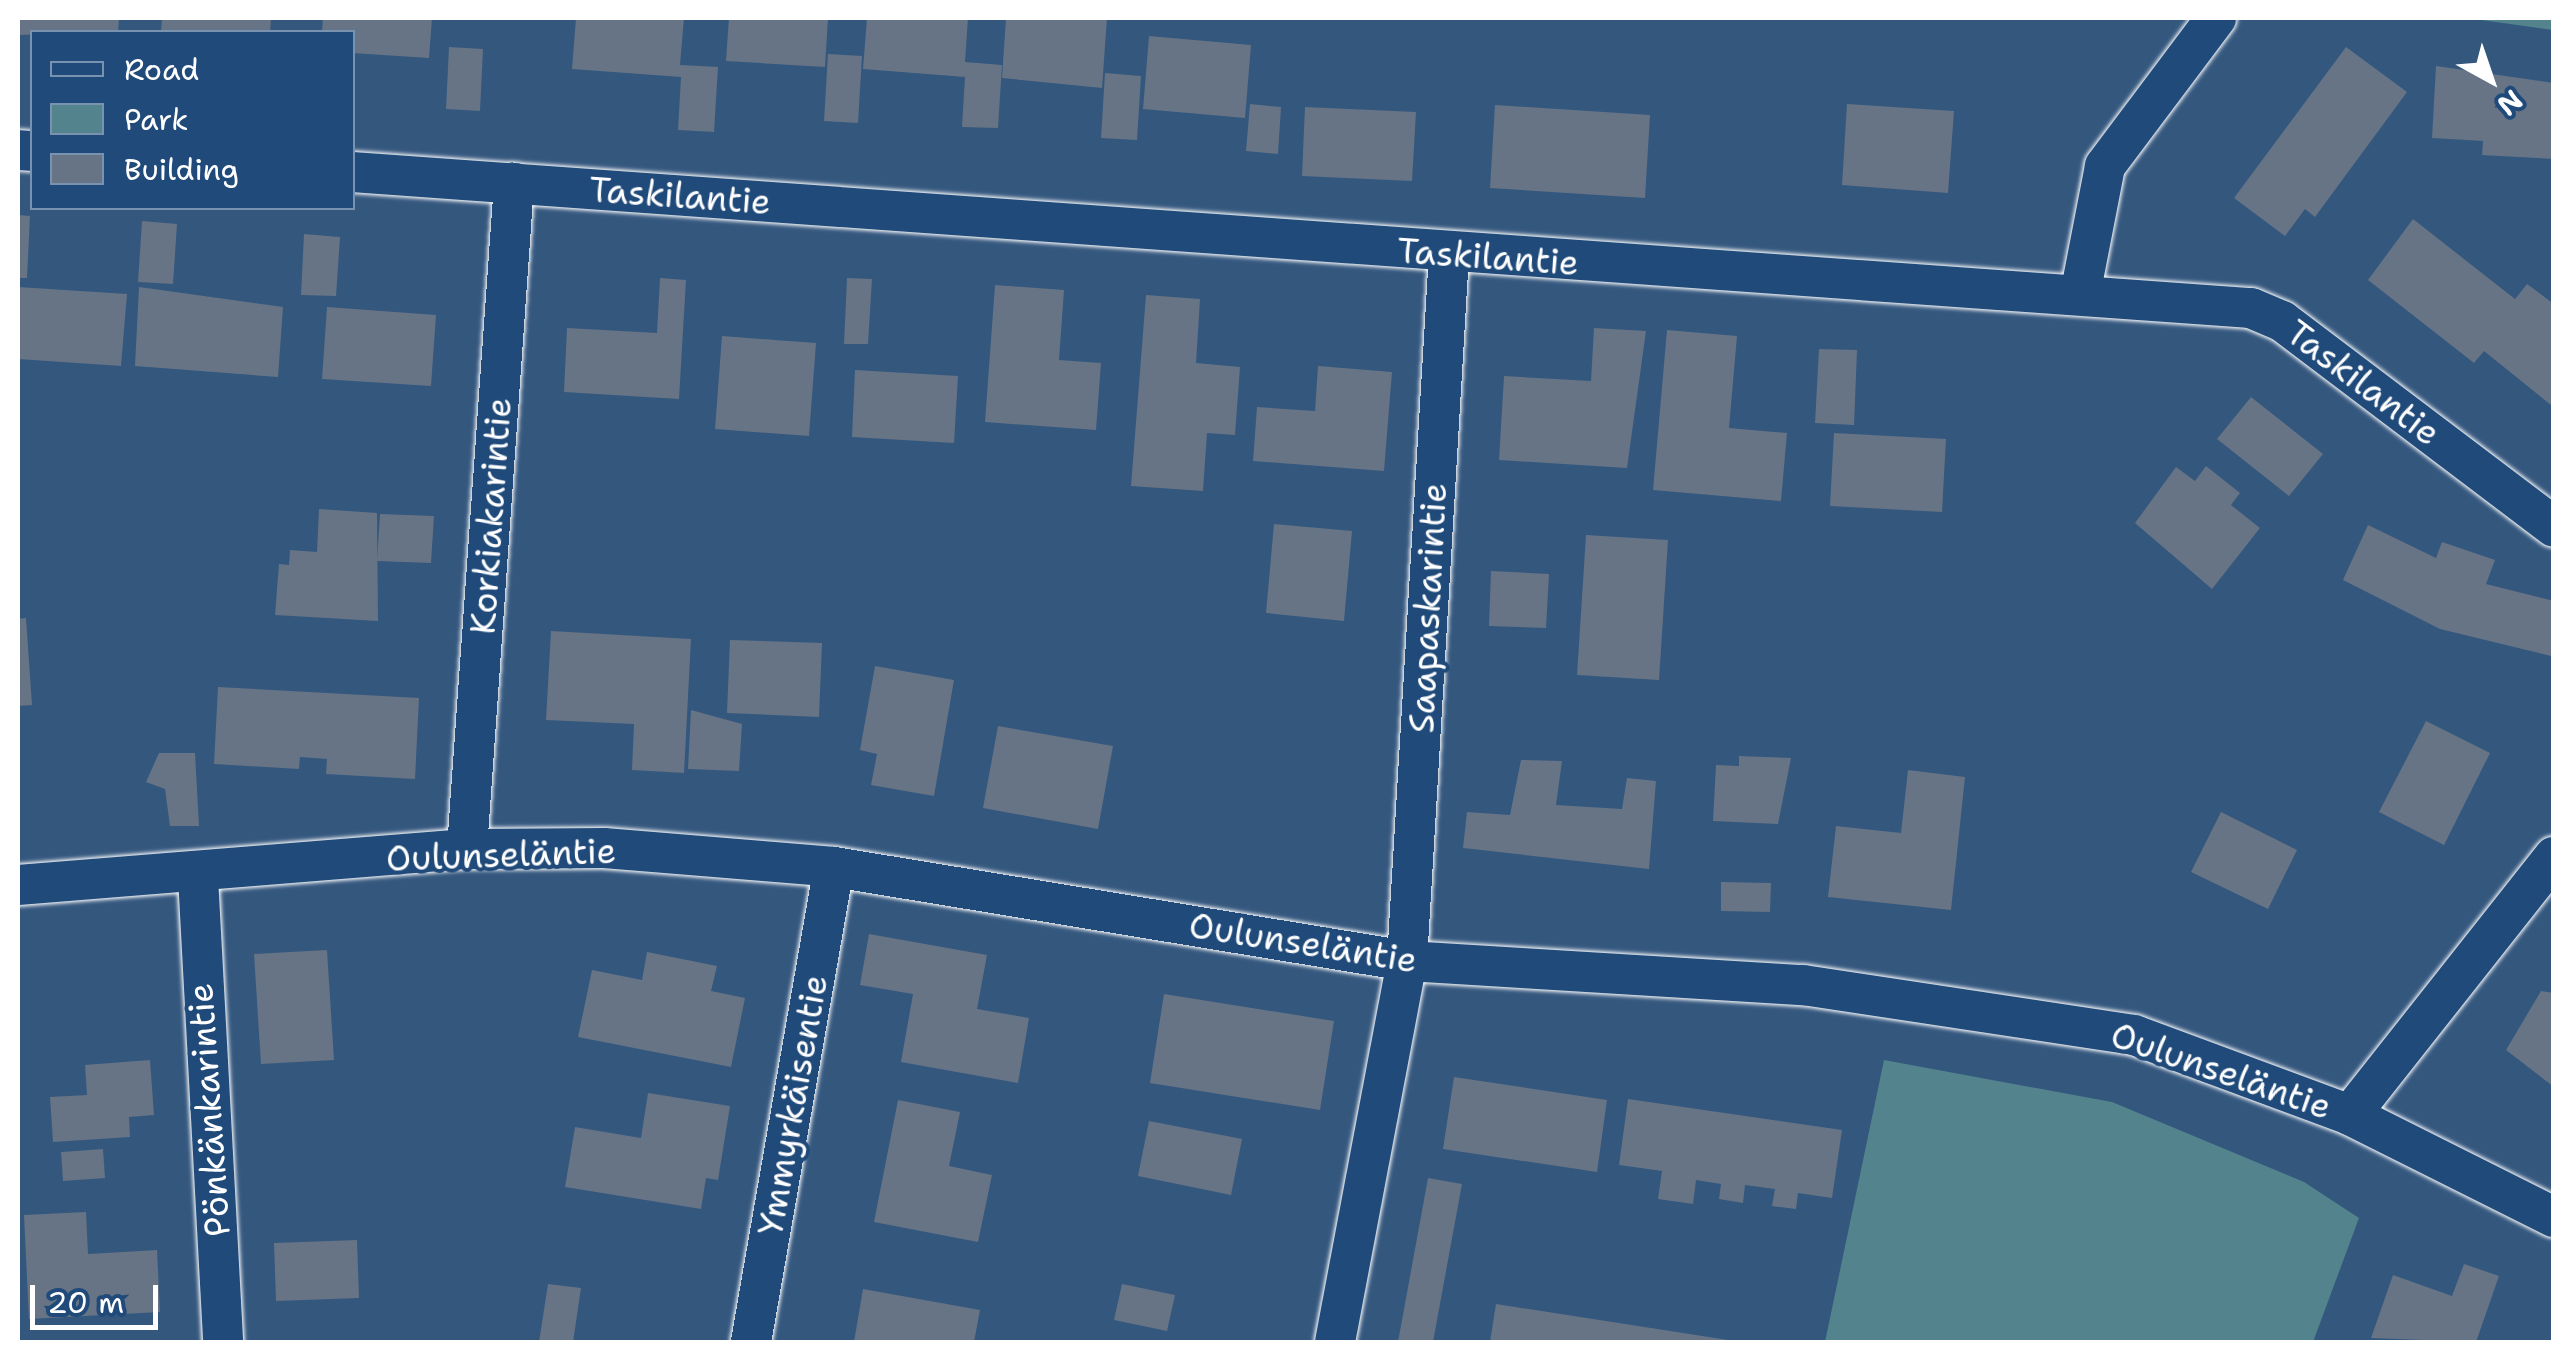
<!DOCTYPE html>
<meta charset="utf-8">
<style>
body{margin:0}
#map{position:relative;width:2571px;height:1360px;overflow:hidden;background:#34577e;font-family:"Shantell Sans",sans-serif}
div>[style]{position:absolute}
.green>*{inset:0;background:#53838d}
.building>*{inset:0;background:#667486}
.roads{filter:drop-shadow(0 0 2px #fff) drop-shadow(0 0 2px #fff)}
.street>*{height:40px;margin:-20px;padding:0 20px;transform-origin:20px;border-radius:20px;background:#1f4a7a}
span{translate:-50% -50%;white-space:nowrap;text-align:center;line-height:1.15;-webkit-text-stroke:8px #1f4a7a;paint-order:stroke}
.street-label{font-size:35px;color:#fff}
.frame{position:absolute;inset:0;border:20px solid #fff;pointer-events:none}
.legend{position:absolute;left:30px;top:30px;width:325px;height:180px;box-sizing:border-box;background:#1f4a7a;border:2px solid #7992af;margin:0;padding:12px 18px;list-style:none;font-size:30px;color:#fff}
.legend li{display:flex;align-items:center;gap:20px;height:50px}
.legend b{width:50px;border:2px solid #7992af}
.north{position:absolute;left:2441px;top:30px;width:100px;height:100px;-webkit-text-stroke:8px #1f4a7a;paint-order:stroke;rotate:140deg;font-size:28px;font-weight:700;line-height:40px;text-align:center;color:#fff}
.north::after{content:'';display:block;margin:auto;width:35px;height:45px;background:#fff;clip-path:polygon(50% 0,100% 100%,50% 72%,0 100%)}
.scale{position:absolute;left:30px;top:1285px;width:128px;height:45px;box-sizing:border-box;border:5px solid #fff;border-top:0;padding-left:12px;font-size:30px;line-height:35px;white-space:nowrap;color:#fff;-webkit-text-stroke:8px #1f4a7a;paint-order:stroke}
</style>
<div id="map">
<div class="green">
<i style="clip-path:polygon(2467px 18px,2553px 18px,2553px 30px)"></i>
<i style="clip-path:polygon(1884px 1060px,2112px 1102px,2304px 1182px,2359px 1218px,2313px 1342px,1825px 1342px)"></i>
</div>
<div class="building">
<i style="clip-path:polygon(18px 18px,119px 18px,118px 32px,18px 35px)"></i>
<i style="clip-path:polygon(162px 18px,271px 18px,270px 32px,161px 32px)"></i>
<i style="clip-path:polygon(323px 18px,432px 18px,429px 58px,352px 53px,352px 32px,322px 32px)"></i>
<i style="clip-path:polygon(576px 18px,684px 18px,680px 65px,718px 67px,714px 132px,678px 130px,681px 77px,572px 69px)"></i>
<i style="clip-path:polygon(729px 18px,828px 18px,825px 67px,726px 61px)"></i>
<i style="clip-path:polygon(867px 18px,968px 18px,965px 62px,1002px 65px,998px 128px,962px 127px,965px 77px,863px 69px)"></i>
<i style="clip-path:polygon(1006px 18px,1107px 18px,1102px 88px,1002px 78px)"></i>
<i style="clip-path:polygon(1149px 36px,1251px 45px,1245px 118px,1143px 109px)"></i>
<i style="clip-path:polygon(449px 47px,483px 49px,480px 111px,446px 109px)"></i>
<i style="clip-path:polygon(2346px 47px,2407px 92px,2315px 217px,2305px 209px,2285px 236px,2234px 198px)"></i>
<i style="clip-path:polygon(828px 54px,862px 56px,858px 123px,824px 121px)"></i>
<i style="clip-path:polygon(2436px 66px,2554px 83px,2554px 159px,2482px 155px,2483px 141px,2432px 138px)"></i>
<i style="clip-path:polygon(1105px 73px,1141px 76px,1137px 140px,1101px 138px)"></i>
<i style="clip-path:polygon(1250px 104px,1281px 107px,1278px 154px,1246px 151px)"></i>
<i style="clip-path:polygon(1847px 104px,1954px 111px,1948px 193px,1842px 185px)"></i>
<i style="clip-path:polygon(1495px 105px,1650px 115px,1645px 198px,1490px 188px)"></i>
<i style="clip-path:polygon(1305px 107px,1416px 112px,1412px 181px,1302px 176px)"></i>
<i style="clip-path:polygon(18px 215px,30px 216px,27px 278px,18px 278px)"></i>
<i style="clip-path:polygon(2413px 219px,2515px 299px,2527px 284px,2554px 304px,2551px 405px,2484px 351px,2474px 363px,2368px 280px)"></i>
<i style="clip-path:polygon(142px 221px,177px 224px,173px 284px,138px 282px)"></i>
<i style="clip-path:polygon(304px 234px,340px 237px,336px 296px,301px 295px)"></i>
<i style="clip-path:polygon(660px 278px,686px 280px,679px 399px,564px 392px,567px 328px,657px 333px)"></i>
<i style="clip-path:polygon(847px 278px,872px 279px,868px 344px,844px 344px)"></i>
<i style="clip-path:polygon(995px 285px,1064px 290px,1059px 360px,1101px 363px,1096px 430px,985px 422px)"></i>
<i style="clip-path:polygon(18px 287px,127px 294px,121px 366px,18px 359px)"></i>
<i style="clip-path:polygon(139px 287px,283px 307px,278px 377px,135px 366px)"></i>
<i style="clip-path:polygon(1146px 295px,1200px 299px,1196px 363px,1240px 367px,1235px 435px,1207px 433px,1203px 491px,1131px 486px)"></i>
<i style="clip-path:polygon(327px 307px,436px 315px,431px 386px,322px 379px)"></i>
<i style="clip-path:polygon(1594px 328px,1646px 331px,1627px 468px,1499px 460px,1504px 376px,1591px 381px)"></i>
<i style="clip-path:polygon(1667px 330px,1737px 336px,1729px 428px,1787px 433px,1781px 501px,1653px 490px)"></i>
<i style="clip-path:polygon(722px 336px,816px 343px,809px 436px,715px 429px)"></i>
<i style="clip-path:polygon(1819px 349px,1857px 350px,1854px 425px,1815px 423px)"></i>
<i style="clip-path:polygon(1318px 366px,1392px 372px,1384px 471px,1253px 461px,1257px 407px,1315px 411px)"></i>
<i style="clip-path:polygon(855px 370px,958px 376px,954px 443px,852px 437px)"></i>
<i style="clip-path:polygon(2251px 397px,2323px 454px,2289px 496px,2217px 439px)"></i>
<i style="clip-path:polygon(1834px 433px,1946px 439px,1942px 512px,1830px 506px)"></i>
<i style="clip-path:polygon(2206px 466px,2240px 493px,2231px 505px,2260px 528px,2212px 589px,2135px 523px,2176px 467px,2195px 481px)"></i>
<i style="clip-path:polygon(319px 509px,377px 513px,378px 621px,275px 615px,279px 564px,289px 565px,290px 550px,317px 552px)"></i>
<i style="clip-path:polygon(380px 514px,434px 516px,431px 563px,377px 561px)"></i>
<i style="clip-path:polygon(1274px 524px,1352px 531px,1344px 621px,1266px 613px)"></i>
<i style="clip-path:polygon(2368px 525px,2436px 558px,2442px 542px,2495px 560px,2486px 584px,2554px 601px,2551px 656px,2440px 629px,2343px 580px)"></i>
<i style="clip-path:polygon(1586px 535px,1668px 540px,1659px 680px,1577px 675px)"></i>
<i style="clip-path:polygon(1491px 571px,1549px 574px,1546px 628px,1489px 626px)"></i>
<i style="clip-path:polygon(26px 618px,32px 705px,18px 706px,18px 619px)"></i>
<i style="clip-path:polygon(551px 631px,691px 639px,684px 773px,632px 770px,634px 724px,546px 720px)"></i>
<i style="clip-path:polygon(730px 640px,822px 643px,819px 717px,727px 713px)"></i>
<i style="clip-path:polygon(875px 666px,954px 680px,934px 796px,871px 785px,877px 754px,860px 750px)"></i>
<i style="clip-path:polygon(218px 687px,419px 698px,415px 779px,326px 774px,327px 759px,300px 757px,299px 769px,214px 764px)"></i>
<i style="clip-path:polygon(691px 710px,742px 724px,739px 771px,688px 769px)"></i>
<i style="clip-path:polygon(2426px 721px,2490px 753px,2444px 845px,2379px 812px)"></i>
<i style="clip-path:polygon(998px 726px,1113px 746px,1098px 829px,983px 808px)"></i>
<i style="clip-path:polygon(159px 753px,195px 753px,199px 826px,170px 826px,165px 789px,146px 782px)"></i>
<i style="clip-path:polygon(1739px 756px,1791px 758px,1778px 824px,1713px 821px,1716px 765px,1739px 766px)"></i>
<i style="clip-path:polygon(1521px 760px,1562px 761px,1556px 805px,1622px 809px,1627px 778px,1656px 781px,1649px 869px,1463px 848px,1467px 812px,1510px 815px)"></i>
<i style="clip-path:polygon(1908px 770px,1965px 777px,1951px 910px,1828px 897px,1836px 826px,1901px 833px)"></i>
<i style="clip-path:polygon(2221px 812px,2297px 850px,2268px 909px,2191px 872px)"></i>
<i style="clip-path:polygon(1721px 882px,1771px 883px,1770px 912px,1721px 911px)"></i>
<i style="clip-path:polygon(869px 934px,987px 955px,977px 1009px,1029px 1018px,1018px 1083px,901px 1062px,913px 994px,860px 985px)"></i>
<i style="clip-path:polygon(327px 950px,334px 1060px,261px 1064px,254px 954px)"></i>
<i style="clip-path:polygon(647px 952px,717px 966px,711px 991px,745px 998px,731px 1067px,578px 1037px,592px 970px,642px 980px)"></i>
<i style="clip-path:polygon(2541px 991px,2554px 993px,2554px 1087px,2506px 1050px)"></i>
<i style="clip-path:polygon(1164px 994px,1334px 1021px,1320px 1110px,1150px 1083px)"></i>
<i style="clip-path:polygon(150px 1060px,154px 1115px,129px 1117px,130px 1137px,53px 1142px,50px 1097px,87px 1095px,85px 1065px)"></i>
<i style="clip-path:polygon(1454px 1077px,1607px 1100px,1597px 1172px,1443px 1149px)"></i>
<i style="clip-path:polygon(648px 1093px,730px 1106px,718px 1180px,706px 1178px,701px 1209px,565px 1187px,575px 1127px,641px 1138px)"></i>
<i style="clip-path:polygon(1628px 1099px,1842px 1130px,1832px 1198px,1798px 1193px,1796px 1209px,1772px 1206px,1775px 1189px,1745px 1185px,1743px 1203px,1719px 1199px,1721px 1184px,1696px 1180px,1693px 1204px,1658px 1199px,1662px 1171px,1619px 1165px)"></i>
<i style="clip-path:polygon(898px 1100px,960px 1112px,949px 1166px,992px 1175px,978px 1242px,874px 1222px)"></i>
<i style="clip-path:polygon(1149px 1121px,1242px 1139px,1231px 1195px,1138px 1176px)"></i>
<i style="clip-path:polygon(103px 1149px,105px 1178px,63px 1181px,61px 1152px)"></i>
<i style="clip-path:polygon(1428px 1178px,1462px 1184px,1433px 1342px,1398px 1342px)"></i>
<i style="clip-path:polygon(86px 1212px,88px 1254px,157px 1250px,160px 1312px,29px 1319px,24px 1215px)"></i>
<i style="clip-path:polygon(357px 1240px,359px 1298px,276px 1301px,274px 1243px)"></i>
<i style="clip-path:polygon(2464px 1264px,2499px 1276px,2476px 1342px,2371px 1338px,2393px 1275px,2452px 1296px)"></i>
<i style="clip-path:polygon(548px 1284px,581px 1288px,573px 1342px,539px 1342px)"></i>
<i style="clip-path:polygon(1122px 1284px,1175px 1295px,1167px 1331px,1114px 1320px)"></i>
<i style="clip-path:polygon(863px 1289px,980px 1310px,974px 1342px,854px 1342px)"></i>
<i style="clip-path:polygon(1496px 1304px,1728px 1340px,1728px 1342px,1490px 1342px)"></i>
</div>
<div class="roads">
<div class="street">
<i style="left:18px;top:150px;width:14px;rotate:4deg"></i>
<i style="left:352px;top:172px;width:1904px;rotate:4.1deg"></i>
<i style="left:2251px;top:308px;width:34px;rotate:23deg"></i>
<i style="left:2282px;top:321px;width:341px;rotate:37.1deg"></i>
<i style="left:2080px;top:295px;width:131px;rotate:-79deg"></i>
<i style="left:2105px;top:166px;width:185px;rotate:-53.1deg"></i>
<i style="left:467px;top:849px;width:668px;rotate:-85.96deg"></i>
<i style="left:198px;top:877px;width:466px;rotate:86.9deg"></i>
<i style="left:18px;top:885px;width:450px;rotate:-4.6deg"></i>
<i style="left:467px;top:849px;width:137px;rotate:-0.4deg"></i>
<i style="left:604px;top:848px;width:231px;rotate:4.7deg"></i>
<i style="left:834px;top:867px;width:581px;rotate:9.32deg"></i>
<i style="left:1407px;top:961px;width:397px;rotate:3.5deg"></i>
<i style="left:1803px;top:985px;width:335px;rotate:8.6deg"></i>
<i style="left:2134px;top:1035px;width:230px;rotate:20.3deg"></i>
<i style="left:2350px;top:1115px;width:228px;rotate:26.6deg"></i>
<i style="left:2350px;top:1115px;width:329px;rotate:-51.7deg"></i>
<i style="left:751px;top:1342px;width:482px;rotate:-80.1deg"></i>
<i style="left:1335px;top:1342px;width:388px;rotate:-79.3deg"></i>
<i style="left:1407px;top:961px;width:707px;rotate:-86.6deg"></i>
</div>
</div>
<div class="street-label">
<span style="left:680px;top:196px;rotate:4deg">Taskilantie</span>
<span style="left:1488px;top:257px;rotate:4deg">Taskilantie</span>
<span style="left:2363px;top:383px;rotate:37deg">Taskilantie</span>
<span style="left:491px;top:516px;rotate:-86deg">Korkiakarintie</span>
<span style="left:1428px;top:608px;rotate:-87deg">Saapaskarintie</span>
<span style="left:501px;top:855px;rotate:-2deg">Oulunseläntie</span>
<span style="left:1303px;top:943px;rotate:9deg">Oulunseläntie</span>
<span style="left:2221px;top:1071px;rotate:19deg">Oulunseläntie</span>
<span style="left:793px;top:1105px;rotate:-80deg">Ymmyrkäisentie</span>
<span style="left:209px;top:1110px;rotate:-94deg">Pönkänkarintie</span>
</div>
<div class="frame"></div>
<ul class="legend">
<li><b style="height:12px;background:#1f4a7a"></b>Road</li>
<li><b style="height:28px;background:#53838d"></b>Park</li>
<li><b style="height:28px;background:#667486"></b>Building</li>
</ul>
<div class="north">N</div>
<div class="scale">20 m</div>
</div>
